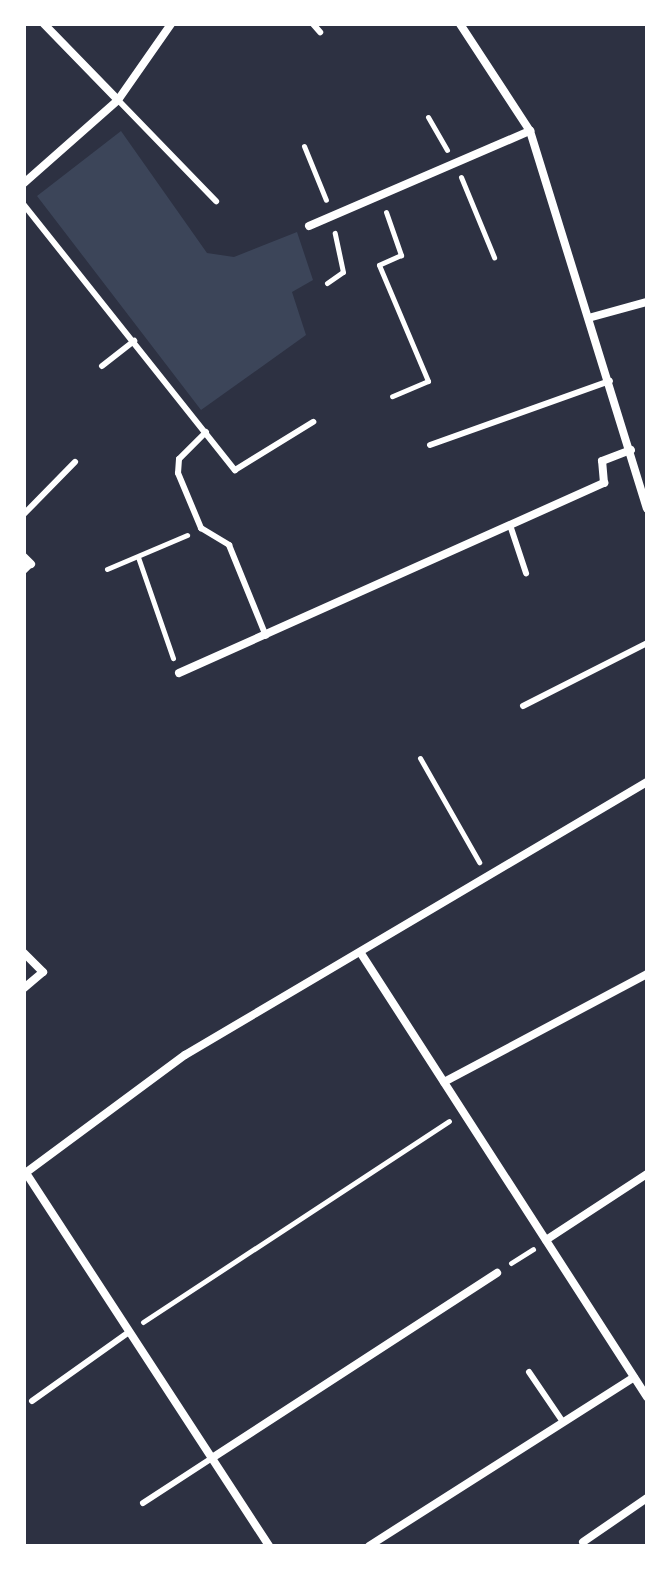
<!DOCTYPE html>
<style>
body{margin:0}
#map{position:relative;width:671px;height:1570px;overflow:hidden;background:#2d3142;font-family:"Fira Sans",sans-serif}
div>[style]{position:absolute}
.green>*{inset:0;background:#3c4559}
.path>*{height:5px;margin:-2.5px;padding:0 2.5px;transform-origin:2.5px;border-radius:2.5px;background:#fff}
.service>*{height:6px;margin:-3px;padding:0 3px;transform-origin:3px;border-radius:3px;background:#fff}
.minor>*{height:8px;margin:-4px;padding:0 4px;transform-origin:4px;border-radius:4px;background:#fff}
span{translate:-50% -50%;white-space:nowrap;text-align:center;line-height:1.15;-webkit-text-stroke:7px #fff;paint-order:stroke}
.frame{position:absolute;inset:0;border:26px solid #fff;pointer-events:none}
</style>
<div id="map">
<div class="green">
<i style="clip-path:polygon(121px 131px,207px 253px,234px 257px,297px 232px,313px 280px,292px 292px,306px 335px,201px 410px,37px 196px)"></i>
</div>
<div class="path">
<i style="left:428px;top:117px;width:38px;rotate:60deg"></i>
<i style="left:304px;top:146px;width:58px;rotate:67.8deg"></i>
<i style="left:461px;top:177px;width:87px;rotate:67.6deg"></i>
<i style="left:386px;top:212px;width:46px;rotate:70.8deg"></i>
<i style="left:401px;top:255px;width:24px;rotate:156deg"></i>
<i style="left:379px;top:265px;width:126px;rotate:67.1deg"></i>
<i style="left:428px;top:381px;width:39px;rotate:157deg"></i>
<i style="left:327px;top:283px;width:19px;rotate:-35deg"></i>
<i style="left:343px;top:272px;width:40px;rotate:-102deg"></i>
<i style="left:138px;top:557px;width:107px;rotate:70.9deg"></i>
<i style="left:107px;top:569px;width:87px;rotate:-23deg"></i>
<i style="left:420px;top:758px;width:120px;rotate:60.4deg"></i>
<i style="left:511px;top:1263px;width:26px;rotate:-32deg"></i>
<i style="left:143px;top:1322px;width:366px;rotate:-33.3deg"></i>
</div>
<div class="service">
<i style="left:313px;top:24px;width:11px;rotate:49deg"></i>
<i style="left:118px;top:100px;width:141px;rotate:45.9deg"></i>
<i style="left:24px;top:205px;width:339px;rotate:51.5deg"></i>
<i style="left:235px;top:470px;width:92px;rotate:-31.6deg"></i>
<i style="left:102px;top:366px;width:41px;rotate:-38deg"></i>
<i style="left:206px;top:432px;width:38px;rotate:135deg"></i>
<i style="left:179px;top:459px;width:14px;rotate:94deg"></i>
<i style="left:178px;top:473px;width:60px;rotate:67.3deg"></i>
<i style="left:201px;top:528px;width:33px;rotate:31deg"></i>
<i style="left:229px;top:545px;width:98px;rotate:67.9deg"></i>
<i style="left:430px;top:445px;width:191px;rotate:-19.6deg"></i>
<i style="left:24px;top:514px;width:73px;rotate:-45.6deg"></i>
<i style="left:510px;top:525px;width:51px;rotate:71.6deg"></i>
<i style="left:24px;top:571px;width:10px;rotate:-45deg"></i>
<i style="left:523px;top:706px;width:139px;rotate:-26.9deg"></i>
<i style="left:529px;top:1372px;width:60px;rotate:55.8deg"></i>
<i style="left:32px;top:1401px;width:119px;rotate:-35.4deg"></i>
<i style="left:143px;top:1503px;width:82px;rotate:-33.1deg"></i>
</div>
<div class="minor">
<i style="left:44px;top:24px;width:106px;rotate:45.8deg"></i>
<i style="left:460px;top:24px;width:128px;rotate:56.8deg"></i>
<i style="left:530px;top:131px;width:395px;rotate:72.8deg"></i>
<i style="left:24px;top:183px;width:125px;rotate:-41.4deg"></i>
<i style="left:118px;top:100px;width:93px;rotate:-55.1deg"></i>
<i style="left:309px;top:226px;width:241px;rotate:-23.3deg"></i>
<i style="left:592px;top:317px;width:57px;rotate:-15.3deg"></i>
<i style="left:24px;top:557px;width:10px;rotate:45deg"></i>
<i style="left:179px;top:673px;width:466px;rotate:-24.1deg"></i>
<i style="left:604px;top:483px;width:22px;rotate:-95deg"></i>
<i style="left:602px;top:461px;width:31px;rotate:-21deg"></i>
<i style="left:24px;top:953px;width:27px;rotate:45deg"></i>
<i style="left:43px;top:972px;width:25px;rotate:140deg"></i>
<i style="left:362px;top:955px;width:526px;rotate:57.19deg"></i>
<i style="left:444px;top:1082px;width:230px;rotate:-28deg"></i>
<i style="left:26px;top:1173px;width:445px;rotate:56.9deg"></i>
<i style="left:24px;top:1174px;width:200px;rotate:-36.5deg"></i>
<i style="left:185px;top:1055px;width:537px;rotate:-30.58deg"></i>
<i style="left:546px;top:1240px;width:121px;rotate:-33.2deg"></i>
<i style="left:212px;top:1458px;width:340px;rotate:-33deg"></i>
<i style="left:583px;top:1542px;width:78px;rotate:-34.5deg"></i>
<i style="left:369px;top:1546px;width:314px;rotate:-32.5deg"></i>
</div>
<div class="frame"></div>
</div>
